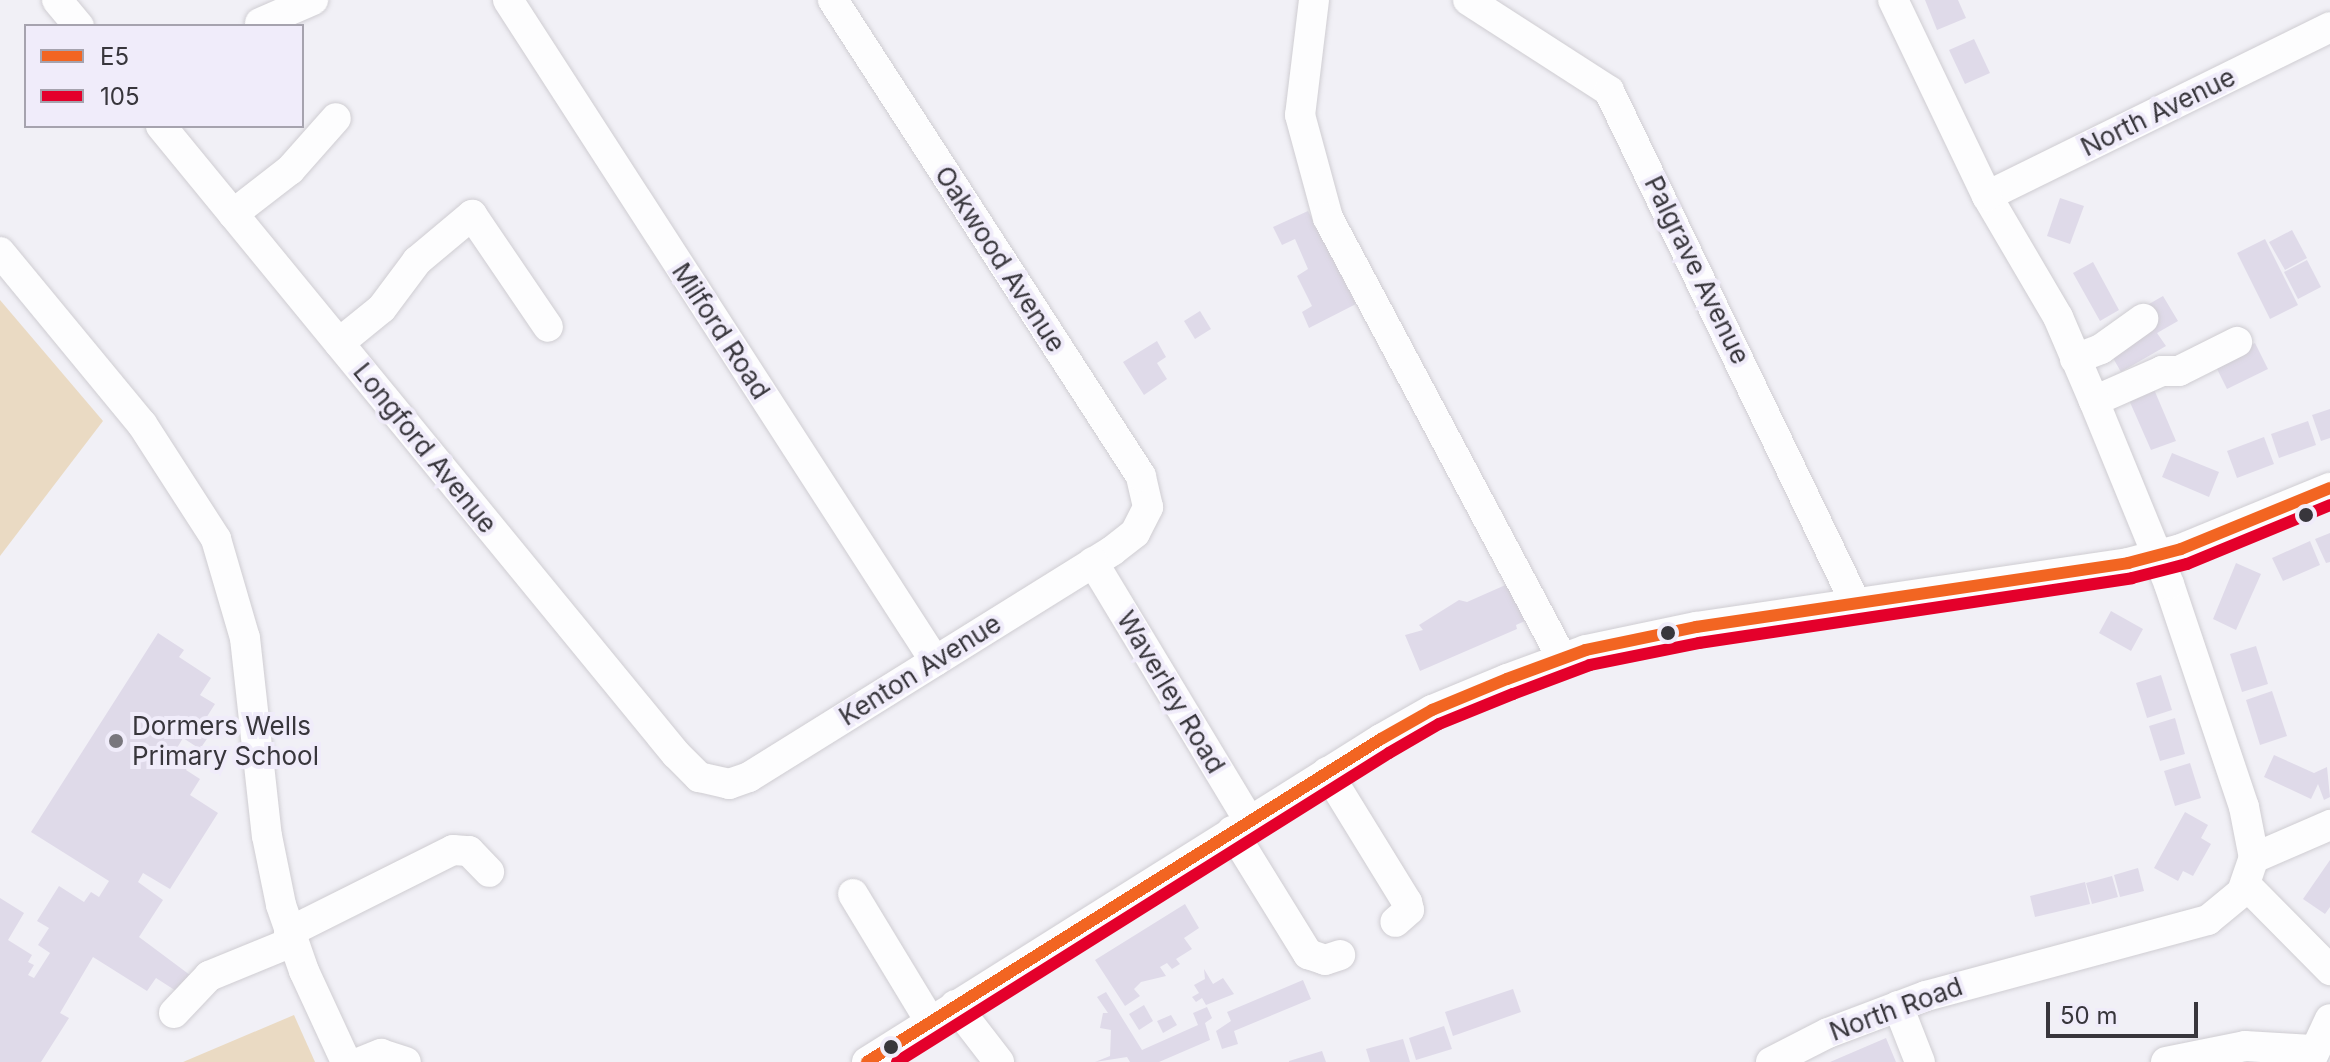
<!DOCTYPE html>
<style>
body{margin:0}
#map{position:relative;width:2330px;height:1062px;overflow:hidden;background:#f1f0f6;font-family:Inter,sans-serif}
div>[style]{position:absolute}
.green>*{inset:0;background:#eadac3}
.building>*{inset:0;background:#dfdae9}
.roads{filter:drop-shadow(0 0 2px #cfcdd2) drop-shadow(0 0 2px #cfcdd2)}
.minor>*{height:30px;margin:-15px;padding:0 15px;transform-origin:15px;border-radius:15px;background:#fdfdfe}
.bus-1>*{height:12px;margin:-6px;padding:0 6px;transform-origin:6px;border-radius:6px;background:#f26522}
.bus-2>*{height:12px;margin:-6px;padding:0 6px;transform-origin:6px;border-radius:6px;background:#e4002b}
.dots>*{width:22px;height:22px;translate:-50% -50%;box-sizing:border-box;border:4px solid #f0ecfa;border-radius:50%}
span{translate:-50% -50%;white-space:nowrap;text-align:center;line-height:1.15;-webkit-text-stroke:8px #f0ecfa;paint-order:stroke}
.street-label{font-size:26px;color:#38363c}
.poi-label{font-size:26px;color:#38363c}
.left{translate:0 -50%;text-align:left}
.legend{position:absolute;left:24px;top:24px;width:280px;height:104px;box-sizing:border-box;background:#f0ecfa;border:2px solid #a6a3ae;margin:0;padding:10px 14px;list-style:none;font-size:24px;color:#38363c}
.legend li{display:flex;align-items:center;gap:16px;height:40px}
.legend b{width:40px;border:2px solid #a6a3ae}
.scale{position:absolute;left:2046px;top:1002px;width:152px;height:36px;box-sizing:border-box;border:4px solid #38363c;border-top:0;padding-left:10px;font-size:24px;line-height:28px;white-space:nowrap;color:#38363c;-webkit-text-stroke:6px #f0ecfa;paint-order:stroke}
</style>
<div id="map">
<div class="green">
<i style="clip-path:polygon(0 300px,103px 421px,0 556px)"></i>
<i style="clip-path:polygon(294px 1015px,315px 1062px,183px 1062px)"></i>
</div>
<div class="building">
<i style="clip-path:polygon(1925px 0,1958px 0,1966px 18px,1937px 30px)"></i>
<i style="clip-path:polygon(1974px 39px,1990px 73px,1965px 84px,1949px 50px)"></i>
<i style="clip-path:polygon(2060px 198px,2084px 206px,2070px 244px,2047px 236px)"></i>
<i style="clip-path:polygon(1308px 211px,1356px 304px,1309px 328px,1302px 312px,1312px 306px,1297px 276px,1308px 269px,1295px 239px,1282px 245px,1273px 227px)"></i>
<i style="clip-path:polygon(2292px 230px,2307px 258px,2285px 270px,2269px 242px)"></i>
<i style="clip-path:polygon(2265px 239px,2298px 305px,2270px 319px,2237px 253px)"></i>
<i style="clip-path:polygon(2307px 260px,2321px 287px,2298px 299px,2284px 272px)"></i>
<i style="clip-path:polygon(2093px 262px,2119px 310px,2100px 321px,2073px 273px)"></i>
<i style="clip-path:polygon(2163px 296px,2178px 321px,2157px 333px,2166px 346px,2121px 372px,2109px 351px,2142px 308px)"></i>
<i style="clip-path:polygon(1200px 311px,1211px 329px,1195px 339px,1184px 321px)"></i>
<i style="clip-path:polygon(1157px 341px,1166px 357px,1157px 363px,1167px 379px,1144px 395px,1123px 362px)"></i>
<i style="clip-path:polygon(2255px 343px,2268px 369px,2227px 389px,2214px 363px)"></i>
<i style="clip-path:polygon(2153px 387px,2176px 441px,2151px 450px,2129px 400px)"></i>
<i style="clip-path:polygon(2330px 409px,2330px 438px,2321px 441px,2312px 415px)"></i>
<i style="clip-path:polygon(2308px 421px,2316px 445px,2279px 458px,2271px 434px)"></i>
<i style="clip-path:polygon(2264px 437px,2274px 464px,2237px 478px,2227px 451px)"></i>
<i style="clip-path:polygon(2172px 453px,2219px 472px,2209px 497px,2162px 477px)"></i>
<i style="clip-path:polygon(2330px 533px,2330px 562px,2326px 563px,2315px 539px)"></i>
<i style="clip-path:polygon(2310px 541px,2320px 565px,2283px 581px,2272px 558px)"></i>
<i style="clip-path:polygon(2236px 563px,2261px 574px,2236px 630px,2213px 619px)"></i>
<i style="clip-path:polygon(1510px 583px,1525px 621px,1516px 625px,1517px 629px,1420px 671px,1405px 635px,1423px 630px,1419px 625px,1459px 600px,1467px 602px)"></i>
<i style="clip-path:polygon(2111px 611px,2143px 629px,2131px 651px,2099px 633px)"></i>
<i style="clip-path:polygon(158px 633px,184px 650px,179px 657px,211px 678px,200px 695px,215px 704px,201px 726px,211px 733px,200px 749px,183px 738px,177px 748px,194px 759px,186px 770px,200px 779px,190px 795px,218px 813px,170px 889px,143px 873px,138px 882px,163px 900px,139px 937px,198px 981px,187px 998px,156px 978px,147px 991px,93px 957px,60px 1013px,69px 1018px,41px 1062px,0 1062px,0 898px,24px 913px,8px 940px,32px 955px,28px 962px,34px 965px,28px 975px,34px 978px,50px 953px,38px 945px,49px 928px,37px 921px,59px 886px,84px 902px,91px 892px,99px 897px,109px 881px,31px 832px)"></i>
<i style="clip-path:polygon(2256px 646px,2268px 684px,2242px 692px,2230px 654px)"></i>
<i style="clip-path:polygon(2161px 675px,2172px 710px,2147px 718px,2136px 683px)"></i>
<i style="clip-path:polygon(2272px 691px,2287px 736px,2260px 745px,2246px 700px)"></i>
<i style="clip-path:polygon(2175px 718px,2185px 754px,2160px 761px,2149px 726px)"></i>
<i style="clip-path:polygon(2274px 755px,2314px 773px,2327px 767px,2330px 797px,2324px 800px,2318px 784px,2311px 799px,2264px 777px)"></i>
<i style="clip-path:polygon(2190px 763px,2201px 798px,2175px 806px,2164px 771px)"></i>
<i style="clip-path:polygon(2185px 812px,2208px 825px,2201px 838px,2211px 844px,2193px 876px,2183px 871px,2178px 881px,2154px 868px)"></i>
<i style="clip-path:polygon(2330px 860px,2330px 907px,2325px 914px,2303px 899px)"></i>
<i style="clip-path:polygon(2138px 868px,2144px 891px,2120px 897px,2114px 875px)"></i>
<i style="clip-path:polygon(2112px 876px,2118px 897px,2092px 904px,2086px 883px)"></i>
<i style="clip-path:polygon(2085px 882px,2090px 904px,2035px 917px,2030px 896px)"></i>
<i style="clip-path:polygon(1185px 904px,1199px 928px,1184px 938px,1192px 949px,1176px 959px,1180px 964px,1172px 969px,1167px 963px,1160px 967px,1166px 976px,1141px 982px,1134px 989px,1140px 996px,1125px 1006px,1095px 960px)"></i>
<i style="clip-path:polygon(1204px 969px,1213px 984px,1223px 978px,1234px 994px,1206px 1005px,1202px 998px,1196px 1002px,1192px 997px,1199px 993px,1194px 985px,1205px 979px)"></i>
<i style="clip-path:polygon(1303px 980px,1311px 999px,1234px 1031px,1238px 1044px,1222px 1049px,1216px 1031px,1231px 1021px,1227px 1012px)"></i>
<i style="clip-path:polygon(1513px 989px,1521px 1012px,1453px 1036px,1445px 1012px)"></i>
<i style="clip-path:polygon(1106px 992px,1142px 1050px,1198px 1025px,1193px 1013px,1207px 1007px,1212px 1018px,1205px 1023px,1210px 1040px,1159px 1062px,1130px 1062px,1127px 1057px,1095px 1062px,1110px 1056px,1111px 1030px,1100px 1028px,1103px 1013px,1108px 1013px,1097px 997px)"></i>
<i style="clip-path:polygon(1144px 1005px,1153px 1021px,1139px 1030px,1129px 1014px)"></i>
<i style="clip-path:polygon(1171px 1015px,1177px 1025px,1163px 1033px,1157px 1021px)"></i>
<i style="clip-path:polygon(1444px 1026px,1452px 1049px,1416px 1060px,1409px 1038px)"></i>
<i style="clip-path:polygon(1886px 1038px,1896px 1062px,1830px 1062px)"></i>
<i style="clip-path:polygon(1403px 1039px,1410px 1062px,1370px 1062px,1366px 1049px)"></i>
<i style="clip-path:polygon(1322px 1051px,1326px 1062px,1289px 1062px,1289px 1061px)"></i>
</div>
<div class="roads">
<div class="minor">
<i style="left:57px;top:0;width:34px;rotate:50deg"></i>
<i style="left:508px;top:0;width:787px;rotate:57.14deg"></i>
<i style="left:1314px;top:0;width:116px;rotate:96.9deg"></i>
<i style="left:1300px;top:115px;width:107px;rotate:74.8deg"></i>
<i style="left:1328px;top:218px;width:498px;rotate:62deg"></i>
<i style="left:1468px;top:0;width:168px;rotate:32.8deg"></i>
<i style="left:1609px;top:91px;width:567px;rotate:64.29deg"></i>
<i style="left:260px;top:23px;width:58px;rotate:-23.5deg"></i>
<i style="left:161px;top:126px;width:812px;rotate:50.65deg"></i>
<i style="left:676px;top:754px;width:33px;rotate:45deg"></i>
<i style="left:699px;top:777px;width:31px;rotate:13deg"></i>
<i style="left:729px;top:784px;width:21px;rotate:-19deg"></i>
<i style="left:749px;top:777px;width:428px;rotate:-31.9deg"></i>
<i style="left:1112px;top:551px;width:29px;rotate:-38deg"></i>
<i style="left:1135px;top:533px;width:29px;rotate:-63deg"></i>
<i style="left:1148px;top:507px;width:32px;rotate:-103deg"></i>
<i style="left:1141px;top:476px;width:567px;rotate:-122.91deg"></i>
<i style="left:1987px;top:196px;width:382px;rotate:-26.2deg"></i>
<i style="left:233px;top:214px;width:72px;rotate:-37.7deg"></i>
<i style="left:290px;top:170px;width:69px;rotate:-48.5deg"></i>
<i style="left:0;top:252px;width:223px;rotate:50.5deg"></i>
<i style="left:142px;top:424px;width:137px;rotate:57.2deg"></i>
<i style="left:216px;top:539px;width:103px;rotate:73.7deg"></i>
<i style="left:245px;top:638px;width:199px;rotate:83.7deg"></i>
<i style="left:267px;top:836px;width:70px;rotate:78.5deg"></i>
<i style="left:281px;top:905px;width:70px;rotate:70.8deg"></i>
<i style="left:304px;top:971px;width:100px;rotate:65.2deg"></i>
<i style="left:339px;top:343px;width:55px;rotate:-39.1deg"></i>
<i style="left:382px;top:308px;width:59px;rotate:-53.3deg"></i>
<i style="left:417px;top:261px;width:72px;rotate:-39.9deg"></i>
<i style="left:472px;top:215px;width:135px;rotate:55.8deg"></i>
<i style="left:2075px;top:359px;width:28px;rotate:-21deg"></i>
<i style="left:2101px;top:349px;width:52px;rotate:-35.5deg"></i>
<i style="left:2094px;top:401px;width:74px;rotate:-23.8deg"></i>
<i style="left:2162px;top:371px;width:17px"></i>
<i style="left:2179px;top:371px;width:65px;rotate:-26.6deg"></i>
<i style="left:1093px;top:562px;width:302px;rotate:58.9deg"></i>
<i style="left:1327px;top:772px;width:153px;rotate:58.4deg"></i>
<i style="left:1407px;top:902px;width:8px;rotate:76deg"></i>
<i style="left:1409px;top:910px;width:18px;rotate:139deg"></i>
<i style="left:1232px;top:831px;width:145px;rotate:58.3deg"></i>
<i style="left:1308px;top:954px;width:18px;rotate:19deg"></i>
<i style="left:1325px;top:960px;width:16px;rotate:-18deg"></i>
<i style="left:2254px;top:858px;width:83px;rotate:-23.5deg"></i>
<i style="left:2246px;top:885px;width:120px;rotate:45.3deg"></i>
<i style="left:853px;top:894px;width:149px;rotate:58.8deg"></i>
<i style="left:289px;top:932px;width:183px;rotate:-26.6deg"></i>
<i style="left:453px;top:850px;width:16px;rotate:4deg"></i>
<i style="left:469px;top:851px;width:29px;rotate:46deg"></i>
<i style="left:955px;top:1005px;width:72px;rotate:52.3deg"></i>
<i style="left:1898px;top:1006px;width:60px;rotate:68.6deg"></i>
<i style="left:174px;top:1013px;width:51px;rotate:-46.6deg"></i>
<i style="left:209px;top:976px;width:90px;rotate:-22.3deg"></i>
<i style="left:361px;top:1062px;width:22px;rotate:-22deg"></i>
<i style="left:381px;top:1054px;width:26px;rotate:18deg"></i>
<i style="left:867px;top:1062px;width:607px;rotate:-32.15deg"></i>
<i style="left:1381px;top:739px;width:59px;rotate:-29.6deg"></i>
<i style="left:1432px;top:710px;width:81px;rotate:-22.5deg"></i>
<i style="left:1507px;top:679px;width:84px;rotate:-20.2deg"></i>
<i style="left:1586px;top:650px;width:112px;rotate:-11.8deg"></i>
<i style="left:1696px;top:627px;width:437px;rotate:-8.4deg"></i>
<i style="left:2128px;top:563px;width:55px;rotate:-14.8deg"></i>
<i style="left:2181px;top:549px;width:161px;rotate:-22.3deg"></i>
<i style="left:1771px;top:1062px;width:64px;rotate:-27deg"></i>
<i style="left:1828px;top:1033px;width:105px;rotate:-20.7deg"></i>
<i style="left:1926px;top:996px;width:292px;rotate:-15.1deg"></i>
<i style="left:2208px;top:920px;width:44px;rotate:-39.5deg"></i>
<i style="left:2242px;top:892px;width:36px;rotate:-71deg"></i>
<i style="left:2254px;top:858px;width:52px;rotate:-101.1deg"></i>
<i style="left:2244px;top:807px;width:235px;rotate:-108.6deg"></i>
<i style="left:2169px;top:584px;width:198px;rotate:-112.3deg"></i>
<i style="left:2094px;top:401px;width:91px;rotate:-113.2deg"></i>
<i style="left:2058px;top:317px;width:140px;rotate:-120.4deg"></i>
<i style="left:1987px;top:196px;width:217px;rotate:-115.6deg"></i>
<i style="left:2166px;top:1062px;width:81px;rotate:-11.4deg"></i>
<i style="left:2245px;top:1046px;width:67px;rotate:3.4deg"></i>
<i style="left:2310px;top:1062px;width:47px;rotate:-65.1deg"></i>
</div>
</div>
<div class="bus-1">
<i style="left:867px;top:1062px;width:607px;rotate:-32.15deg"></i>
<i style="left:1381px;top:739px;width:59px;rotate:-29.6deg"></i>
<i style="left:1432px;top:710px;width:81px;rotate:-22.5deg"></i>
<i style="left:1507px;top:679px;width:84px;rotate:-20.2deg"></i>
<i style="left:1586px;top:650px;width:112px;rotate:-11.8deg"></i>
<i style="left:1696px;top:627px;width:437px;rotate:-8.4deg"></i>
<i style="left:2128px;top:563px;width:55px;rotate:-14.8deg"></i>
<i style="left:2181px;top:549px;width:161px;rotate:-22.3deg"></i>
</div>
<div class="bus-2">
<i style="left:897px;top:1062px;width:581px;rotate:-32.13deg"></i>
<i style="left:1389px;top:753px;width:58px;rotate:-30.1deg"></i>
<i style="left:1439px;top:724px;width:80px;rotate:-22.1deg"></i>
<i style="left:1513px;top:694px;width:82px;rotate:-20.6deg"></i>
<i style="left:1590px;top:665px;width:111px;rotate:-11.4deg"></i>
<i style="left:1699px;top:643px;width:438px;rotate:-8.5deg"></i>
<i style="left:2132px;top:578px;width:57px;rotate:-14.3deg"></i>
<i style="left:2187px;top:564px;width:155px;rotate:-22.4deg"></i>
</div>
<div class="dots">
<i style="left:2306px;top:515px;background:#38363c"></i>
<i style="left:1668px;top:633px;background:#38363c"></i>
<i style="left:116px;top:741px;background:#79777d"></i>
<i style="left:891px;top:1047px;background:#38363c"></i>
</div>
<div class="street-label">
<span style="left:2158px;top:112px;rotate:-26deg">North Avenue</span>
<span style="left:1000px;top:259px;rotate:57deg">Oakwood Avenue</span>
<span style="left:1697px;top:270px;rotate:64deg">Palgrave Avenue</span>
<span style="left:721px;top:331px;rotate:57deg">Milford Road</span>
<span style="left:425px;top:448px;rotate:51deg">Longford Avenue</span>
<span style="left:920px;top:670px;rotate:-32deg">Kenton Avenue</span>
<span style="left:1171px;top:692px;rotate:59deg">Waverley Road</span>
<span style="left:1896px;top:1009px;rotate:-20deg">North Road</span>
</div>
<div class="poi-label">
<span class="left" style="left:132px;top:741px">Dormers Wells<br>Primary School</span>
</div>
<ul class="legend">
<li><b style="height:10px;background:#f26522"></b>E5</li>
<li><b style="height:10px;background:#e4002b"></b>105</li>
</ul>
<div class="scale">50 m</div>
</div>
